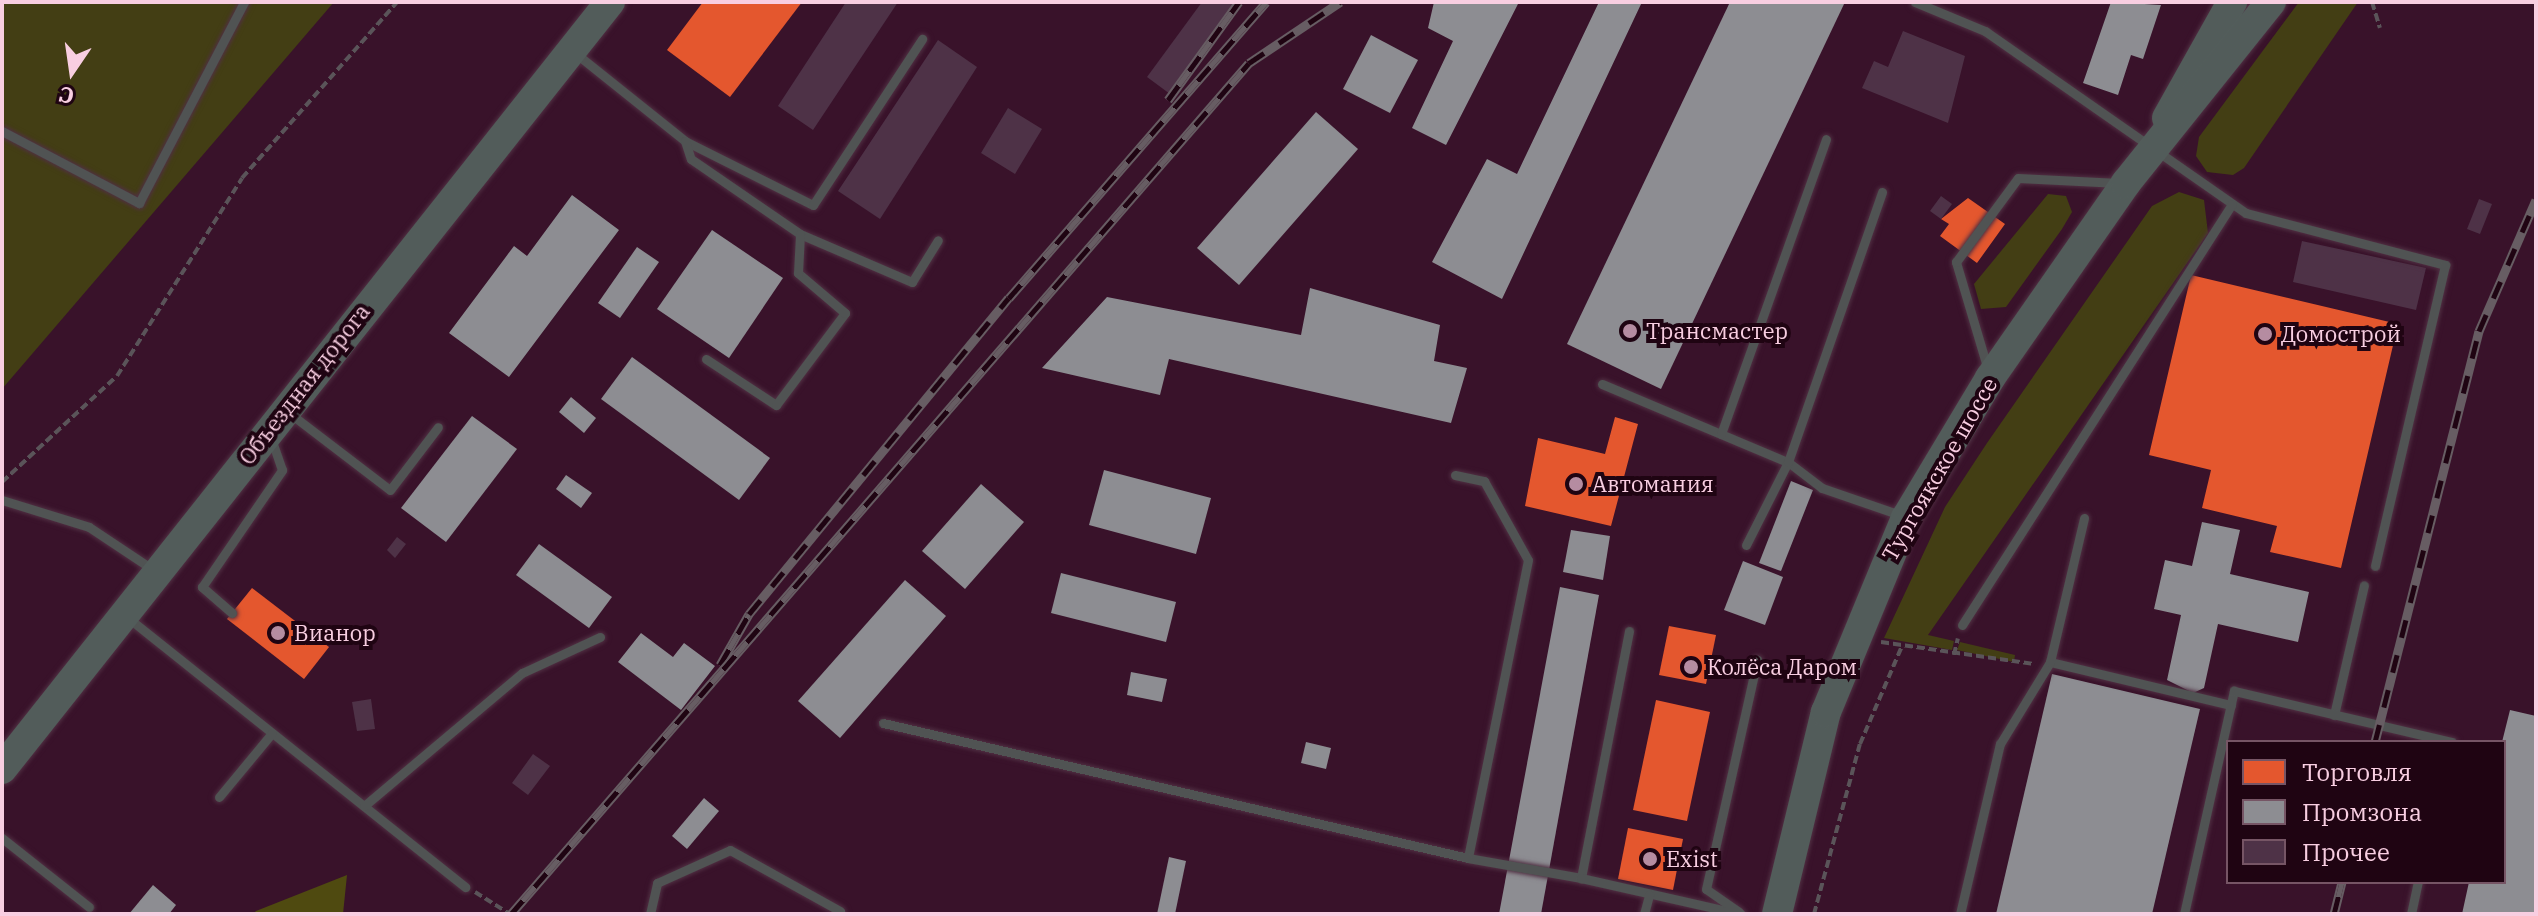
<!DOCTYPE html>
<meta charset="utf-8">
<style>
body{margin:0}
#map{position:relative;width:2538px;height:916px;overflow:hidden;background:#39122a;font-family:"IBM Plex Serif",serif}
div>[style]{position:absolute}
.green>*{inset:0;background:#433e14}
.forest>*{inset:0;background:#4f4a10}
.shops>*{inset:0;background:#e4572e}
.industry>*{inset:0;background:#8d8d92}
.building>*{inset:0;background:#4e3247}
.path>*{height:4px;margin-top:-2px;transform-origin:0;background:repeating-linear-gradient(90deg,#5a5459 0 8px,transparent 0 12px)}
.roads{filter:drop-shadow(0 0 2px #503043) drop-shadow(0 0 2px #503043)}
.service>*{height:9px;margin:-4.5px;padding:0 4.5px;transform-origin:4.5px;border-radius:4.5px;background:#505353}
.primary>*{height:30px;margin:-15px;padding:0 15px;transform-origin:15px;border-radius:15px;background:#525c5a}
.rail>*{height:9px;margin-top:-4.5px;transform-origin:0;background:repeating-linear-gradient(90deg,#1f0412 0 18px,#675d63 0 36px);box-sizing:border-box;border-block:2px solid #675d63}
.dots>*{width:22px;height:22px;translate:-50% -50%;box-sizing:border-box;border:4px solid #1f0412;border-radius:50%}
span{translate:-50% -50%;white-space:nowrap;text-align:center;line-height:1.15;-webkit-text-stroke:8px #1f0412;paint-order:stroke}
.poi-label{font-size:22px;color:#f8cee1}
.left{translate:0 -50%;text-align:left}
.street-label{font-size:22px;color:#f8cee1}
.frame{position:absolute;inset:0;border:4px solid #f8cee1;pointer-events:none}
.legend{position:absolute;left:2226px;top:740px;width:280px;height:144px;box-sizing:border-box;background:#1f0412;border:2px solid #765565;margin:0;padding:10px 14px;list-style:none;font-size:24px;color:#f8cee1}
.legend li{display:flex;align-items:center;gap:16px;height:40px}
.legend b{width:40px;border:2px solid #765565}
.north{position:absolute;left:32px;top:32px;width:80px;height:80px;-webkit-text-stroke:6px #1f0412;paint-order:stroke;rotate:193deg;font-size:22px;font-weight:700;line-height:32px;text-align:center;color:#f8cee1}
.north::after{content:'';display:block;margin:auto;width:28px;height:36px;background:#f8cee1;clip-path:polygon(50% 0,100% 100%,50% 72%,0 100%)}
</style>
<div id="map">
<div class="green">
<i style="clip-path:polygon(2px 2px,334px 2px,2px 389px)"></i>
<i style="clip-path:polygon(2299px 2px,2358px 2px,2244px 168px,2233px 175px,2207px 172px,2196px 156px,2199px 137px)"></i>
<i style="clip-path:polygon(2179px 192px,2204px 200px,2208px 233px,1928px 635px,1954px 641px,1952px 650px,1884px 638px,1945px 507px,1987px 443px,2152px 206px)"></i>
<i style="clip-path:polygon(2048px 194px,2066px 196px,2072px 212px,2062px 229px,2006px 307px,1981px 309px,1974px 284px)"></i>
<i style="clip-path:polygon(1960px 642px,2015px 655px,2014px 662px,1957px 650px)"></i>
</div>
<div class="forest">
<i style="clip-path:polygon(347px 875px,343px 914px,253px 914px,256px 911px)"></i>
</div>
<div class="shops">
<i style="clip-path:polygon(703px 2px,802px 2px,730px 97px,667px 50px)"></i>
<i style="clip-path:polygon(1968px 198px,2005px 224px,1977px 263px,1940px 236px,1949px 224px,1941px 219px)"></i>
<i style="clip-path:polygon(2191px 275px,2398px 324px,2341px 568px,2270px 552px,2277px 526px,2202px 508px,2211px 470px,2149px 455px)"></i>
<i style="clip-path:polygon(1615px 417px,1638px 424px,1611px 526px,1525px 506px,1538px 438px,1605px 454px)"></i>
<i style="clip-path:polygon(252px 588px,329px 647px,304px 679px,227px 619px)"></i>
<i style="clip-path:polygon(1669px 626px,1716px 635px,1706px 684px,1659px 675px)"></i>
<i style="clip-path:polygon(1656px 700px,1710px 712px,1687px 821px,1633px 810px)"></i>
<i style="clip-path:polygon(1628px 828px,1683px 839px,1673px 890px,1618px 879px)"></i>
</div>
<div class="industry">
<i style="clip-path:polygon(1434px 2px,1519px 2px,1446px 145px,1412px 128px,1453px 41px,1428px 28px)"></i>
<i style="clip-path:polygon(1599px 2px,1642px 2px,1502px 299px,1432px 262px,1487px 159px,1517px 174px)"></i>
<i style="clip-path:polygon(1730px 2px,1845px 2px,1661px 389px,1567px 344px)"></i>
<i style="clip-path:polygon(2111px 2px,2161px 5px,2143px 59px,2131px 55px,2118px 95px,2083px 83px)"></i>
<i style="clip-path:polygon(1371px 35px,1418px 60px,1390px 113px,1343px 89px)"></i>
<i style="clip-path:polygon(1316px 112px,1358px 149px,1239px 285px,1197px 248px)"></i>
<i style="clip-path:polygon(572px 195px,619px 230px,509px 377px,449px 333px,514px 246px,527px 256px)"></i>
<i style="clip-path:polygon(712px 230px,783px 278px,729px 358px,657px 309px)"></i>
<i style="clip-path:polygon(637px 247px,659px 262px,620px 318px,598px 303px)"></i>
<i style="clip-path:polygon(1310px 288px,1440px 325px,1434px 361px,1467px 368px,1451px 423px,1169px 359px,1160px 395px,1042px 368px,1107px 297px,1301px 335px)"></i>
<i style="clip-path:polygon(632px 357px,770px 458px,739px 500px,601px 399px)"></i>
<i style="clip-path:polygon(571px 397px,596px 418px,584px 433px,559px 412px)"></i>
<i style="clip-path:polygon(472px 416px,517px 449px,446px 542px,401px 508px)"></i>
<i style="clip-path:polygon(1104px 470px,1211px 498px,1196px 554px,1089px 525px)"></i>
<i style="clip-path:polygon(566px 475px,592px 493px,581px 508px,556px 489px)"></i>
<i style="clip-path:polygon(1791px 481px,1813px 490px,1781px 571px,1759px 563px)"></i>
<i style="clip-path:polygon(981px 484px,1024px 522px,965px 589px,922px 551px)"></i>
<i style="clip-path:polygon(2202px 522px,2240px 530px,2230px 574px,2309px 592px,2298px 642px,2218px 624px,2204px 688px,2193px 693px,2167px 680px,2181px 615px,2154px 609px,2165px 560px,2192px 566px)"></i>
<i style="clip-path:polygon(1571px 530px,1610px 536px,1603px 580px,1563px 572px)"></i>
<i style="clip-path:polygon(539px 544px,612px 597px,589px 628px,516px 575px)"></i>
<i style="clip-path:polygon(1743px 561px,1783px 577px,1765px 625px,1724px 610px)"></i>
<i style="clip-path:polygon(1061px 573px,1176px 602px,1166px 642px,1051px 613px)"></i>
<i style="clip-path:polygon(905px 580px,946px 616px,840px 738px,798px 701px)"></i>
<i style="clip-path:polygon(1560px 587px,1599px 595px,1541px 914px,1499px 914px)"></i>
<i style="clip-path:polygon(641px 633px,673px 657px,684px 643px,715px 666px,681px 710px,618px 662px)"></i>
<i style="clip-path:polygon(1131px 672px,1167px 679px,1162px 702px,1127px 695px)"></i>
<i style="clip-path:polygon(2052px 674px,2200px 709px,2152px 914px,1996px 914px)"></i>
<i style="clip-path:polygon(2510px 710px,2536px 716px,2536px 914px,2462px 914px,2469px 882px,2504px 882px,2502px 742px)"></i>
<i style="clip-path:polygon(1306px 742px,1331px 748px,1326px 769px,1301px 763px)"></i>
<i style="clip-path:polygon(704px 798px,719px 811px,687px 849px,672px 836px)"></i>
<i style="clip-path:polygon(1169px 857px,1186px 861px,1175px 914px,1157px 914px)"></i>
<i style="clip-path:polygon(153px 885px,176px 905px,169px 914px,129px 914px)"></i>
</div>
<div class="building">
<i style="clip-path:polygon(846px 2px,898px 2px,813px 130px,778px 106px)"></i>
<i style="clip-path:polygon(1202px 2px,1239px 2px,1170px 94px,1147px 77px)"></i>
<i style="clip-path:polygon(1903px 31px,1965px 56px,1948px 123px,1862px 88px,1874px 61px,1888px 67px)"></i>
<i style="clip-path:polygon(938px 40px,977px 67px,880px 219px,838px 191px)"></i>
<i style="clip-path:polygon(1008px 108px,1042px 129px,1015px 174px,981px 153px)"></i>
<i style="clip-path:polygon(1941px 196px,1952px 204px,1941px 219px,1930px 211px)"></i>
<i style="clip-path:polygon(2479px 199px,2492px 204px,2480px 234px,2467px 229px)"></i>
<i style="clip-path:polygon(2302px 241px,2426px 268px,2416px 310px,2293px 282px)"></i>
<i style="clip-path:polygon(397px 537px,406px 544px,395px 558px,387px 550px)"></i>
<i style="clip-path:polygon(371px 699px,375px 729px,357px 731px,352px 702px)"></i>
<i style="clip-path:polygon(533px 754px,550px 766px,528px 795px,512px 783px)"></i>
</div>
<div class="path">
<i style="left:2372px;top:2px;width:27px;rotate:73deg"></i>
<i style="left:2px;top:482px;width:156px;rotate:-42.7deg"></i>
<i style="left:117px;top:376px;width:234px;rotate:-57.7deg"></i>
<i style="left:242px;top:178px;width:235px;rotate:-48.6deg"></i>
<i style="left:1881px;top:642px;width:155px;rotate:8.2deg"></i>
<i style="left:1954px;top:655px;width:17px;rotate:-77deg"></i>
<i style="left:475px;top:892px;width:41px;rotate:32.2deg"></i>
<i style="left:1814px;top:914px;width:176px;rotate:-74.9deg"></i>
<i style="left:1860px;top:744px;width:107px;rotate:-66.8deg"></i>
</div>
<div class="roads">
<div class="service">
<i style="left:1915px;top:2px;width:76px;rotate:22.5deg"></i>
<i style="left:1985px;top:31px;width:318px;rotate:34.9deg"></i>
<i style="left:2246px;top:213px;width:206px;rotate:14.6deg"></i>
<i style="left:2445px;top:265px;width:309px;rotate:103.1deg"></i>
<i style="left:574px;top:52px;width:142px;rotate:38.7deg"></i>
<i style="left:685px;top:141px;width:143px;rotate:26.6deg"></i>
<i style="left:813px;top:205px;width:199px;rotate:-56.7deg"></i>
<i style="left:2px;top:131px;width:155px;rotate:27.7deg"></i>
<i style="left:139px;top:203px;width:227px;rotate:-62.4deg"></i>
<i style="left:685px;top:141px;width:19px;rotate:72deg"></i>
<i style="left:691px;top:159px;width:132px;rotate:34.5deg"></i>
<i style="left:800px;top:234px;width:122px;rotate:23.2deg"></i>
<i style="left:912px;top:282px;width:49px;rotate:-58.2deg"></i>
<i style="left:706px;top:359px;width:84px;rotate:33.3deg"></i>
<i style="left:776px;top:405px;width:115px;rotate:-53.1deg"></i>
<i style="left:845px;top:313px;width:62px;rotate:-139.6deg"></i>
<i style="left:798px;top:273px;width:39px;rotate:-87deg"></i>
<i style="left:1988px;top:370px;width:113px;rotate:-106.5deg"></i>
<i style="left:1956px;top:262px;width:104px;rotate:-53.6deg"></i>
<i style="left:2018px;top:178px;width:101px;rotate:2.8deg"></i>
<i style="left:1602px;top:384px;width:202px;rotate:22.8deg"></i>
<i style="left:1788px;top:462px;width:43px;rotate:37.4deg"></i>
<i style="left:1822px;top:488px;width:86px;rotate:19.1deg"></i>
<i style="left:288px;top:412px;width:128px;rotate:37.4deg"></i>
<i style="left:390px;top:490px;width:79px;rotate:-52.7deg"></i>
<i style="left:1721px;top:434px;width:313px;rotate:-70.4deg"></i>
<i style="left:1455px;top:475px;width:30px;rotate:12deg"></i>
<i style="left:1484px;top:481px;width:90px;rotate:60.9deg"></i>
<i style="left:1528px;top:560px;width:304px;rotate:101.4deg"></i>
<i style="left:1468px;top:858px;width:115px;rotate:10deg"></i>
<i style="left:2px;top:500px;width:91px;rotate:17.2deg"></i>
<i style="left:89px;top:527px;width:79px;rotate:33.7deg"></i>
<i style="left:1746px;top:545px;width:93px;rotate:-63.2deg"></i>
<i style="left:1788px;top:462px;width:286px;rotate:-70.8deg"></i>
<i style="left:232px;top:613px;width:40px;rotate:-139deg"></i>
<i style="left:202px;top:587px;width:142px;rotate:-55.6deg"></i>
<i style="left:282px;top:470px;width:34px;rotate:-109deg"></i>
<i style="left:127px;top:617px;width:433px;rotate:38.6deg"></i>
<i style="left:1962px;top:625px;width:500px;rotate:-57.33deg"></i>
<i style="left:1629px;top:631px;width:252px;rotate:101deg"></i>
<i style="left:1581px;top:878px;width:164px;rotate:12.7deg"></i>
<i style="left:2050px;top:662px;width:186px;rotate:13.4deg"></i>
<i style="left:2334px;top:715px;width:133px;rotate:-77deg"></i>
<i style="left:883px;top:723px;width:600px;rotate:12.99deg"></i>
<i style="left:219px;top:797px;width:83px;rotate:-50.4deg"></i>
<i style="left:364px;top:806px;width:207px;rotate:-40.1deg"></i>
<i style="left:522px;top:673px;width:86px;rotate:-24.8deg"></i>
<i style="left:2px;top:838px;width:111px;rotate:38.4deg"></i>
<i style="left:1739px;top:912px;width:40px;rotate:-145.1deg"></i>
<i style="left:1706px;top:889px;width:235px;rotate:-77.4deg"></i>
<i style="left:650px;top:914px;width:32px;rotate:-77deg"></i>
<i style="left:657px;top:883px;width:80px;rotate:-24.3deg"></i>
<i style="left:730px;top:850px;width:126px;rotate:29deg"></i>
<i style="left:1644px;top:914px;width:20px;rotate:-75deg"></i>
<i style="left:1960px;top:914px;width:175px;rotate:-76.8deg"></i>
<i style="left:2000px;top:744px;width:96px;rotate:-58.6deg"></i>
<i style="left:2050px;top:662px;width:148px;rotate:-76.7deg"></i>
<i style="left:2184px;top:914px;width:229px;rotate:-77.4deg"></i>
<i style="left:2234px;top:691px;width:224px;rotate:13.2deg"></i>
<i style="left:2411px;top:914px;width:33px;rotate:-78deg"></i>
</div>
<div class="primary">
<i style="left:2167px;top:118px;width:133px;rotate:-60.7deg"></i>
<i style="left:2px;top:769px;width:979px;rotate:-51.6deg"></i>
<i style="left:1777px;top:914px;width:208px;rotate:-76.4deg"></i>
<i style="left:1826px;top:712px;width:210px;rotate:-67.6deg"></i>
<i style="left:1906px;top:518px;width:163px;rotate:-59deg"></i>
<i style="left:1990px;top:378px;width:238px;rotate:-55.1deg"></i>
<i style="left:2126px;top:183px;width:232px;rotate:-51.3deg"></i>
</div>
</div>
<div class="rail">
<i style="left:1168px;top:100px;width:121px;rotate:-54.1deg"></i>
<i style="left:720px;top:665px;width:59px;rotate:-60.4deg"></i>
<i style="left:749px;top:614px;width:409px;rotate:-50.6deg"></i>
<i style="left:1009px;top:298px;width:392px;rotate:-49deg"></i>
<i style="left:2375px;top:742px;width:424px;rotate:-75.8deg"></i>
<i style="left:2479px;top:331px;width:143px;rotate:-66.5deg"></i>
<i style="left:511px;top:914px;width:1126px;rotate:-49.07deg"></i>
<i style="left:1249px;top:63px;width:110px;rotate:-33.8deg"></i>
<i style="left:2334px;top:914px;width:33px;rotate:-76deg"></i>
</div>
<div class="dots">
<i style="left:1630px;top:331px;background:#b58ca1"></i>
<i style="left:2265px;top:334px;background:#b58ca1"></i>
<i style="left:1576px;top:484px;background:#b58ca1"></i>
<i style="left:278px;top:633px;background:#b58ca1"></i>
<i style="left:1691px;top:667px;background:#b58ca1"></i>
<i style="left:1650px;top:859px;background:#b58ca1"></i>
</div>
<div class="poi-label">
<span class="left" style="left:1646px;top:331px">Трансмастер</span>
<span class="left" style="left:2281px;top:334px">Домострой</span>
<span class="left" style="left:1592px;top:484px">Автомания</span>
<span class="left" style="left:294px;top:633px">Вианор</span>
<span class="left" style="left:1707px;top:667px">Колёса Даром</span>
<span class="left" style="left:1666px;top:859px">Exist</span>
</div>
<div class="street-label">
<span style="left:304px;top:384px;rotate:-52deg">Объездная дорога</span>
<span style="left:1939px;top:469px;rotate:-60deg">Тургоякское шоссе</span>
</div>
<div class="frame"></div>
<ul class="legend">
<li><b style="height:22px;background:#e4572e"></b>Торговля</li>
<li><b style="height:22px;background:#8d8d92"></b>Промзона</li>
<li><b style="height:22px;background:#4e3247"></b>Прочее</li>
</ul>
<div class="north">С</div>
</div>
